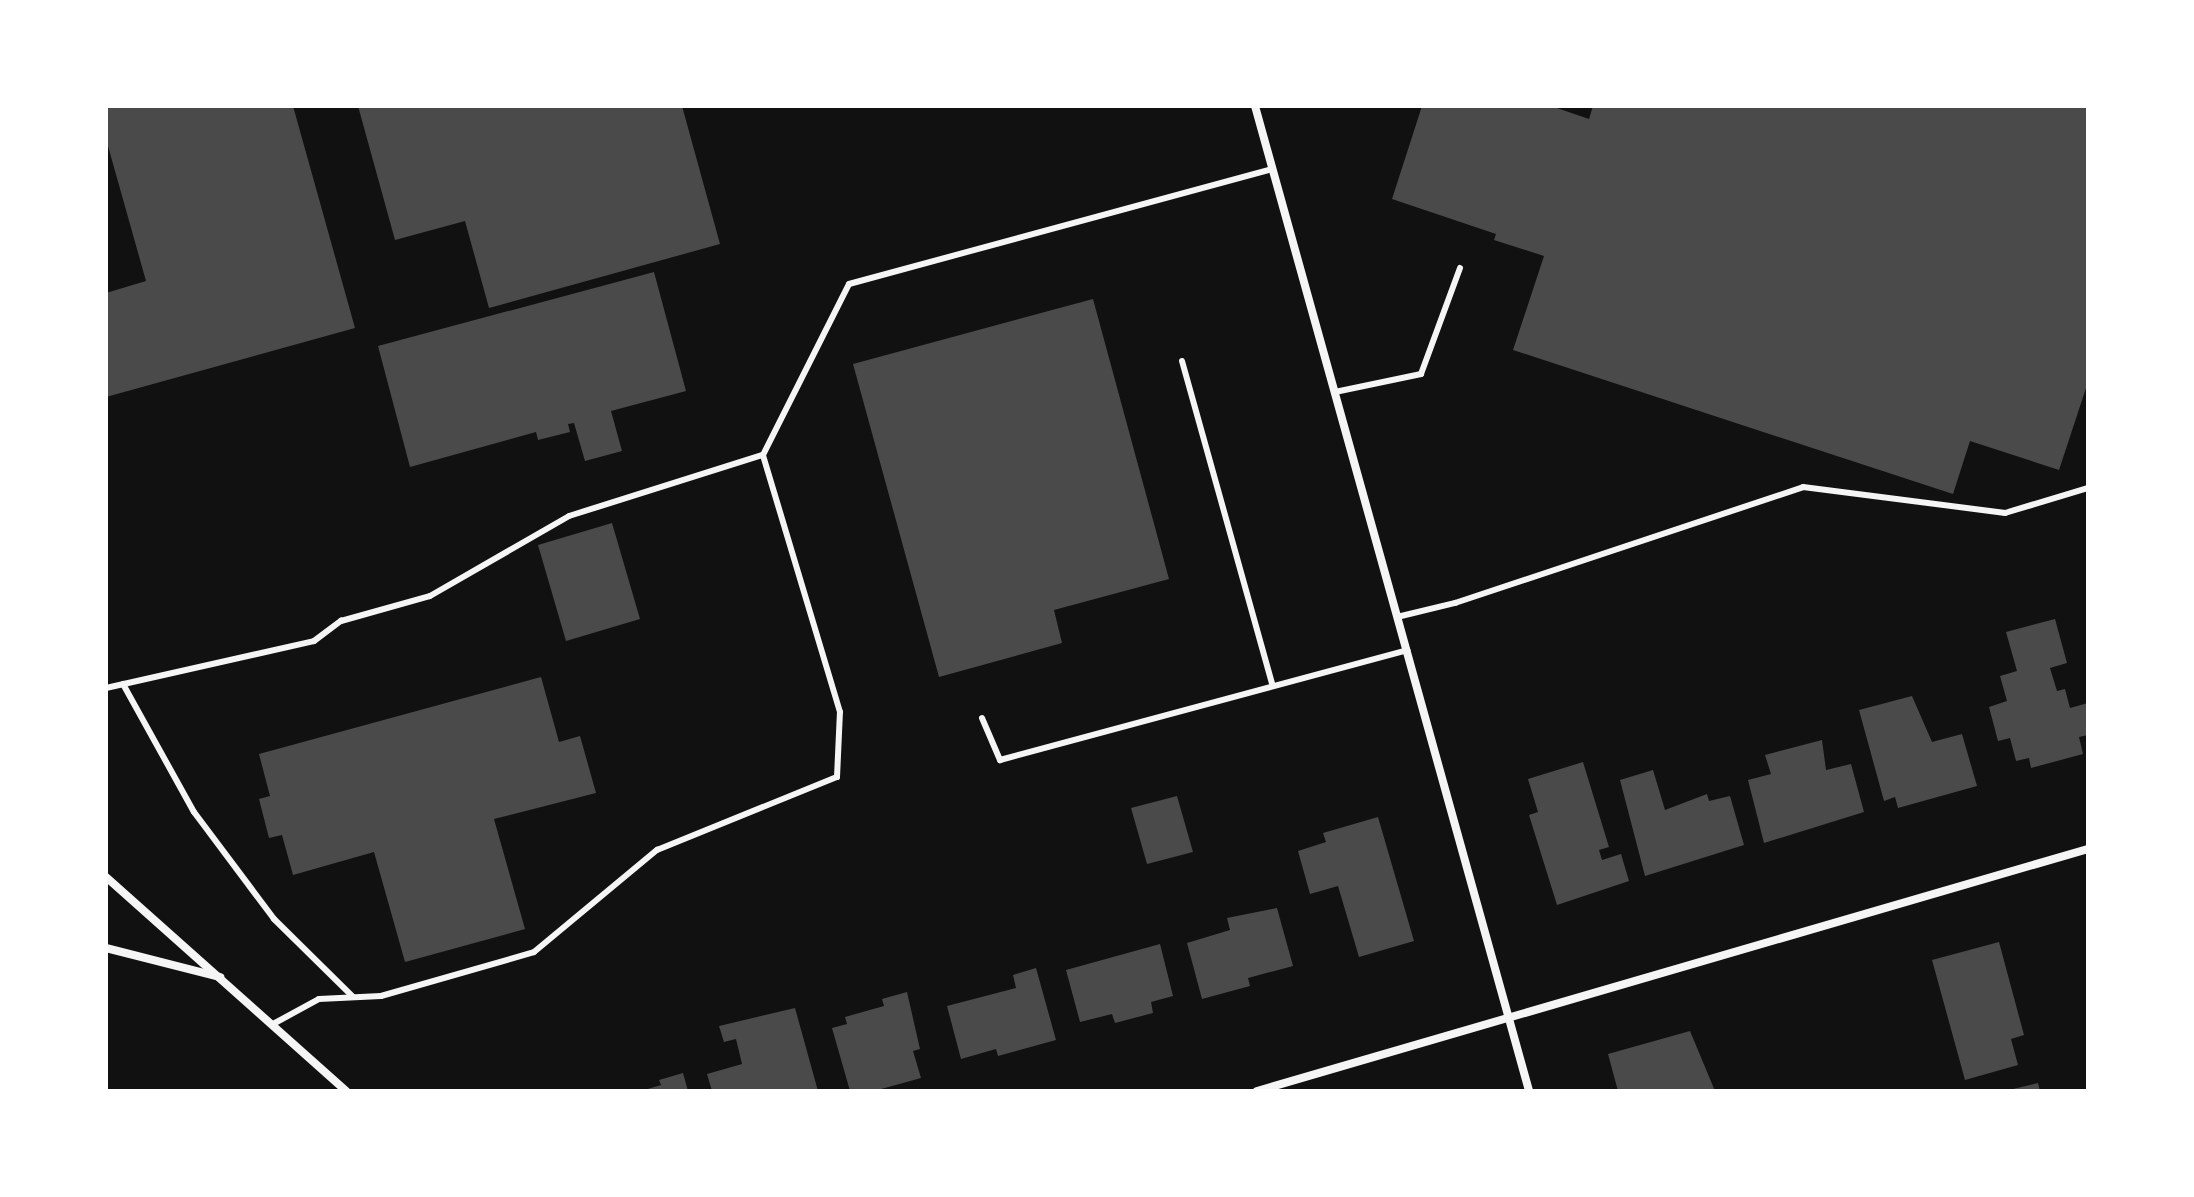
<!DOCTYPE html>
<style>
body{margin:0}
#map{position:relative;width:2194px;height:1197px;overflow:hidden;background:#111;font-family:Ubuntu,sans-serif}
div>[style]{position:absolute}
.building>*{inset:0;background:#4a4a4a}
.service>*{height:6px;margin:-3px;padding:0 3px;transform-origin:3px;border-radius:3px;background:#f5f5f5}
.minor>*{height:8px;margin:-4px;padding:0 4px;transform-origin:4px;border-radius:4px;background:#f5f5f5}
span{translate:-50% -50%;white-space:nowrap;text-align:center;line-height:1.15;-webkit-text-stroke:7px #fff;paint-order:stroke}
.frame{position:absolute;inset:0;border:108px solid #fff;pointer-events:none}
</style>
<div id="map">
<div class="building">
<i style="clip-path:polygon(106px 106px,293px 106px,355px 328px,106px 397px,106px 293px,146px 281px,106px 139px)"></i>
<i style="clip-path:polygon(358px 106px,682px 106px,720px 244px,489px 308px,465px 221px,395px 240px)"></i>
<i style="clip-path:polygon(1422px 106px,1551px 106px,1589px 119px,1593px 106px,2088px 106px,2088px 382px,2059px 470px,1970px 441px,1953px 494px,1513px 350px,1544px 256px,1494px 240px,1496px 234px,1392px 199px)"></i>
<i style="clip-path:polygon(654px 272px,686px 391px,611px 411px,622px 451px,585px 461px,574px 423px,568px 424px,570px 432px,538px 440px,536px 432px,410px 467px,378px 346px)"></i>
<i style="clip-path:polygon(1093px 299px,1169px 579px,1054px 610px,1062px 643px,939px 677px,853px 364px)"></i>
<i style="clip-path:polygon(612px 523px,640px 619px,566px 641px,538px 545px)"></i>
<i style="clip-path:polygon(2055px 619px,2067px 663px,2050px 668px,2057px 691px,2065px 689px,2070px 708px,2088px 703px,2088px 735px,2079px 737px,2083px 754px,2031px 768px,2029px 758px,2016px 761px,2010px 738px,1998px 741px,1989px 707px,2007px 701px,2000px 676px,2017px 671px,2006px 632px)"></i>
<i style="clip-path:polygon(541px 677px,559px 742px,580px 736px,596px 793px,494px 819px,525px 929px,405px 962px,374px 852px,293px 875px,282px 835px,269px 838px,259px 799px,270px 796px,259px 754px)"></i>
<i style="clip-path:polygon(1912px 696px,1932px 742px,1962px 734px,1977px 786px,1898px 808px,1895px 797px,1884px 801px,1859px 710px)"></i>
<i style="clip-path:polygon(1822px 740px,1826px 770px,1851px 764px,1864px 812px,1764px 843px,1748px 780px,1771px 774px,1765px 755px)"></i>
<i style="clip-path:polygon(1583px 762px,1609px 847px,1599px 850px,1602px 860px,1621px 854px,1629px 881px,1557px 905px,1529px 815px,1538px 812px,1528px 779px)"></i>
<i style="clip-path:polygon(1653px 770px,1665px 810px,1707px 794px,1709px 801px,1730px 796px,1744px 845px,1645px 876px,1620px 780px)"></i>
<i style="clip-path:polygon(1177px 796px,1193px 852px,1147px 864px,1131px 808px)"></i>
<i style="clip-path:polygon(1378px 817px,1414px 941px,1359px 957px,1338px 886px,1310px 894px,1298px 851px,1326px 842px,1323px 833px)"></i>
<i style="clip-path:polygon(1277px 908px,1293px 966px,1248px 978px,1250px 986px,1202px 999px,1187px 943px,1230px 930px,1227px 918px)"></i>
<i style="clip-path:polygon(1999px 942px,2024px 1035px,2011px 1039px,2018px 1065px,1965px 1080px,1932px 960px)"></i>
<i style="clip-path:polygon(1160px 944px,1173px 996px,1151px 1002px,1153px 1013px,1115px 1023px,1112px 1014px,1080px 1022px,1066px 970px)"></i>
<i style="clip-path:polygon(1036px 968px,1056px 1040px,998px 1056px,996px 1049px,961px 1059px,947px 1006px,1016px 988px,1013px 975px)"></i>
<i style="clip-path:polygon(907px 992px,920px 1049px,913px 1051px,921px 1078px,874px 1091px,850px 1091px,832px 1028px,847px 1024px,845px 1017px,884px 1006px,882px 999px)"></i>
<i style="clip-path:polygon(795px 1008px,818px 1091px,712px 1091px,707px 1074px,742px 1064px,736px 1039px,724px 1042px,719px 1026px)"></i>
<i style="clip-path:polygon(1690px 1031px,1715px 1091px,1618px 1091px,1608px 1054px)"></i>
<i style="clip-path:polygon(683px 1073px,688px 1091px,641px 1091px,661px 1085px,659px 1080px)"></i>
<i style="clip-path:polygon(2038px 1083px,2040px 1091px,2009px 1091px,2009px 1090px)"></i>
</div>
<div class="service">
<i style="left:1182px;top:361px;width:337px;rotate:74.4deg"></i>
<i style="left:1335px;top:392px;width:88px;rotate:-11.8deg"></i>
<i style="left:1421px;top:374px;width:113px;rotate:-69.8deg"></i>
<i style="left:1397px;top:617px;width:60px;rotate:-13.6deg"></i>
<i style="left:1455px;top:603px;width:367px;rotate:-18.4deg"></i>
<i style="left:1803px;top:487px;width:204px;rotate:7.3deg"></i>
<i style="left:2005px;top:513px;width:87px;rotate:-16.8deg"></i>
<i style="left:123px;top:684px;width:146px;rotate:61deg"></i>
<i style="left:194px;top:812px;width:134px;rotate:53.2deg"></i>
<i style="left:274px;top:919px;width:111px;rotate:44.6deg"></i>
<i style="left:106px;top:688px;width:213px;rotate:-12.7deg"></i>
<i style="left:314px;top:641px;width:34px;rotate:-37deg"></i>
<i style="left:341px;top:621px;width:92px;rotate:-15.7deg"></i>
<i style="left:430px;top:596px;width:160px;rotate:-29.9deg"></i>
<i style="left:569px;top:516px;width:203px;rotate:-17.5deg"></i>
<i style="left:763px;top:455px;width:191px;rotate:-63.3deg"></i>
<i style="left:849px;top:284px;width:439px;rotate:-15.2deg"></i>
<i style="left:982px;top:718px;width:46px;rotate:66.8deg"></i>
<i style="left:1000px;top:760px;width:422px;rotate:-15.1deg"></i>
<i style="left:273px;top:1024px;width:52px;rotate:-28.5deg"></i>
<i style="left:319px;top:999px;width:62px;rotate:-2.8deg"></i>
<i style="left:381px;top:996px;width:159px;rotate:-16deg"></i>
<i style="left:534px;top:952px;width:160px;rotate:-39.7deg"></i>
<i style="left:657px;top:850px;width:194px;rotate:-22.1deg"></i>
<i style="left:837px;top:777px;width:65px;rotate:-87.4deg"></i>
<i style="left:840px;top:712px;width:268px;rotate:-106.7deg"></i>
</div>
<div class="minor">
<i style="left:1255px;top:106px;width:1022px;rotate:74.45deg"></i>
<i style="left:106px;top:877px;width:322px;rotate:41.7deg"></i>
<i style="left:106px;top:948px;width:118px;rotate:14.3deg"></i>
<i style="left:1257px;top:1091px;width:866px;rotate:-16.24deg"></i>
</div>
<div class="frame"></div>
</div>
